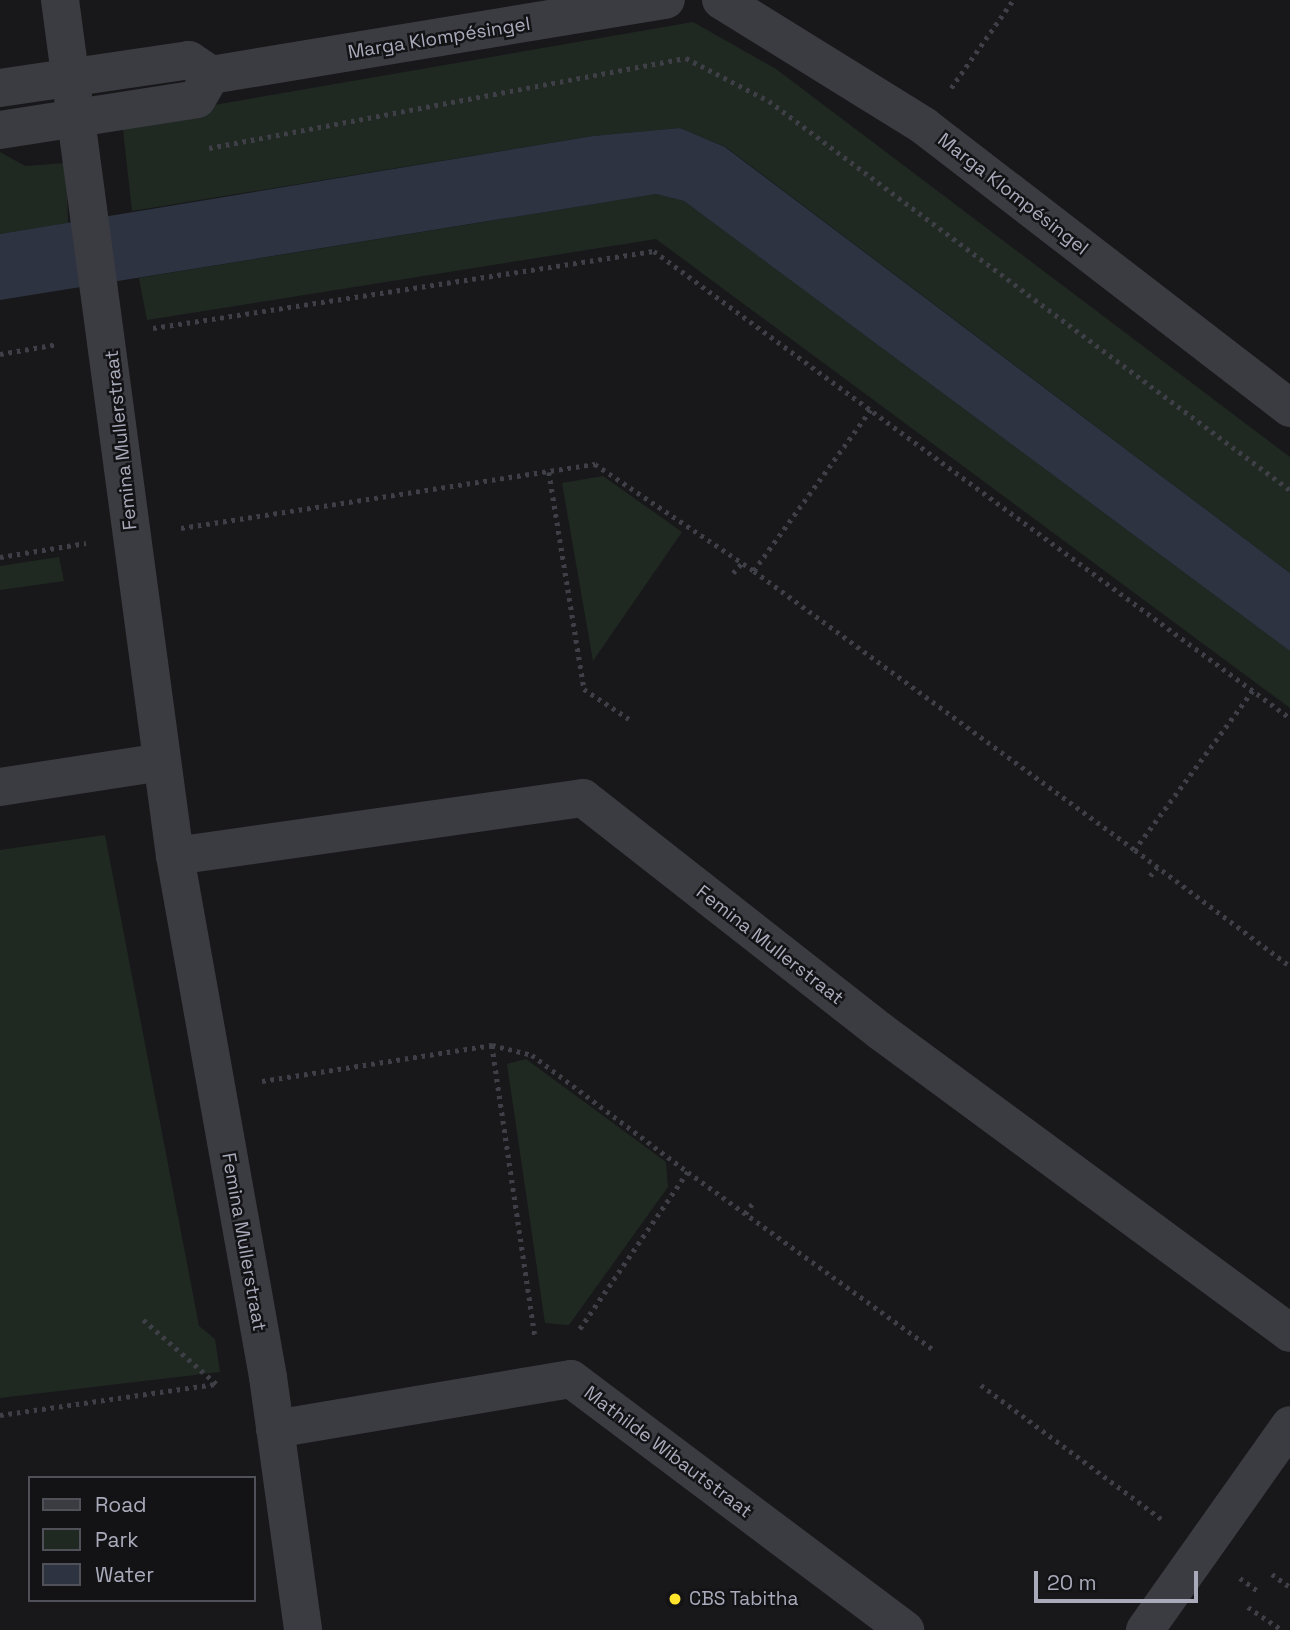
<!DOCTYPE html>
<meta charset="utf-8">
<style>
body{margin:0}
#map{position:relative;width:1290px;height:1630px;overflow:hidden;background:#18181a;font-family:"Space Grotesk",sans-serif}
div>[style]{position:absolute}
.green>*{inset:0;background:#1f2922}
.water>*{inset:0;background:#2d3340}
.path>*{height:4.5px;margin-top:-2.25px;transform-origin:0;background:repeating-linear-gradient(90deg,#3f3f47 0 3.5px,transparent 0 8.5px)}
.minor>*{height:38px;margin:-19px;padding:0 19px;transform-origin:19px;border-radius:19px;background:#3b3b42}
.dots>*{width:19px;height:19px;translate:-50% -50%;box-sizing:border-box;border:4px solid #131316;border-radius:50%}
span{translate:-50% -50%;white-space:nowrap;text-align:center;line-height:1.15;-webkit-text-stroke:5px #131316;paint-order:stroke}
.street-label{font-size:19px;color:#a9abbb}
.poi-label{font-size:19px;color:#a9abbb}
.left{translate:0 -50%;text-align:left}
.legend{position:absolute;left:28px;top:1476px;width:228px;height:126px;box-sizing:border-box;background:#131316;border:2px solid #4f5058;margin:0;padding:9px 12px;list-style:none;font-size:21px;color:#a9abbb}
.legend li{display:flex;align-items:center;gap:14px;height:35px}
.legend b{width:35px;border:2px solid #4f5058}
.scale{position:absolute;left:1034px;top:1571px;width:164px;height:32px;box-sizing:border-box;border:4px solid #a9abbb;border-top:0;padding-left:9px;font-size:21px;line-height:24px;white-space:nowrap;color:#a9abbb;-webkit-text-stroke:5px #131316;paint-order:stroke}
</style>
<div id="map">
<div class="green">
<i style="clip-path:polygon(693px 22px,776px 69px,1290px 457px,1290px 573px,726px 147px,680px 128px,593px 136px,132px 211px,122px 121px)"></i>
<i style="clip-path:polygon(0 152px,25px 166px,66px 163px,68px 223px,0 234px)"></i>
<i style="clip-path:polygon(656px 194px,684px 201px,1290px 651px,1290px 708px,656px 239px,147px 320px,139px 278px)"></i>
<i style="clip-path:polygon(603px 476px,682px 532px,593px 661px,562px 483px)"></i>
<i style="clip-path:polygon(59px 557px,64px 581px,0 590px,0 566px)"></i>
<i style="clip-path:polygon(105px 835px,199px 1326px,215px 1339px,220px 1372px,0 1398px,0 850px)"></i>
<i style="clip-path:polygon(526px 1059px,666px 1162px,668px 1187px,569px 1325px,545px 1323px,507px 1064px)"></i>
</div>
<div class="water">
<i style="clip-path:polygon(680px 128px,725px 147px,1290px 573px,1290px 651px,684px 201px,656px 194px,0 300px,0 234px,593px 136px)"></i>
</div>
<div class="path">
<i style="left:951px;top:88px;width:108px;rotate:-54.8deg"></i>
<i style="left:209px;top:148px;width:485px;rotate:-10.7deg"></i>
<i style="left:686px;top:58px;width:93px;rotate:27.4deg"></i>
<i style="left:769px;top:101px;width:650px;rotate:36.75deg"></i>
<i style="left:153px;top:328px;width:507px;rotate:-8.74deg"></i>
<i style="left:654px;top:251px;width:789px;rotate:36.29deg"></i>
<i style="left:0;top:354px;width:59px;rotate:-9.8deg"></i>
<i style="left:871px;top:410px;width:199px;rotate:126deg"></i>
<i style="left:754px;top:571px;width:472px;rotate:36.2deg"></i>
<i style="left:549px;top:472px;width:220px;rotate:80.8deg"></i>
<i style="left:584px;top:689px;width:54px;rotate:33.7deg"></i>
<i style="left:181px;top:528px;width:419px;rotate:-8.8deg"></i>
<i style="left:595px;top:464px;width:192px;rotate:33.9deg"></i>
<i style="left:0;top:557px;width:87px;rotate:-9.2deg"></i>
<i style="left:733px;top:573px;width:13px;rotate:-48deg"></i>
<i style="left:1253px;top:691px;width:198px;rotate:126.6deg"></i>
<i style="left:1135px;top:850px;width:194px;rotate:36.8deg"></i>
<i style="left:1150px;top:876px;width:11px;rotate:-52deg"></i>
<i style="left:492px;top:1045px;width:41px;rotate:14deg"></i>
<i style="left:532px;top:1055px;width:195px;rotate:36.9deg"></i>
<i style="left:688px;top:1172px;width:194px;rotate:124.5deg"></i>
<i style="left:262px;top:1081px;width:233px;rotate:-8.9deg"></i>
<i style="left:492px;top:1045px;width:294px;rotate:81.6deg"></i>
<i style="left:688px;top:1172px;width:305px;rotate:35.9deg"></i>
<i style="left:745px;top:1214px;width:16px;rotate:-55deg"></i>
<i style="left:981px;top:1385px;width:227px;rotate:36.6deg"></i>
<i style="left:0;top:1415px;width:218px;rotate:-8.2deg"></i>
<i style="left:216px;top:1384px;width:97px;rotate:-138.8deg"></i>
<i style="left:1272px;top:1574px;width:22px;rotate:36deg"></i>
<i style="left:1240px;top:1578px;width:24px;rotate:36deg"></i>
<i style="left:1248px;top:1607px;width:41px;rotate:34.1deg"></i>
</div>
<div class="minor">
<i style="left:60px;top:0;width:864px;rotate:82.35deg"></i>
<i style="left:175px;top:856px;width:529px;rotate:79.88deg"></i>
<i style="left:268px;top:1377px;width:255px;rotate:82.1deg"></i>
<i style="left:721px;top:0;width:239px;rotate:31.8deg"></i>
<i style="left:924px;top:126px;width:462px;rotate:37.6deg"></i>
<i style="left:0;top:88px;width:191px;rotate:-8.4deg"></i>
<i style="left:189px;top:60px;width:27px;rotate:34deg"></i>
<i style="left:211px;top:75px;width:461px;rotate:-9.4deg"></i>
<i style="left:0;top:130px;width:199px;rotate:-8.9deg"></i>
<i style="left:197px;top:99px;width:28px;rotate:-60deg"></i>
<i style="left:0;top:787px;width:164px;rotate:-8.8deg"></i>
<i style="left:175px;top:856px;width:412px;rotate:-8.1deg"></i>
<i style="left:583px;top:798px;width:377px;rotate:38.1deg"></i>
<i style="left:880px;top:1031px;width:509px;rotate:36.37deg"></i>
<i style="left:275px;top:1429px;width:300px;rotate:-9.6deg"></i>
<i style="left:571px;top:1379px;width:418px;rotate:36.9deg"></i>
<i style="left:1145px;top:1630px;width:251px;rotate:-54.7deg"></i>
</div>
<div class="dots">
<i style="left:675px;top:1599px;background:#ffe42b"></i>
</div>
<div class="street-label">
<span style="left:439px;top:38px;rotate:-9deg">Marga Klompésingel</span>
<span style="left:1013px;top:194px;rotate:38deg">Marga Klompésingel</span>
<span style="left:121px;top:440px;rotate:-96deg">Femina Mullerstraat</span>
<span style="left:770px;top:945px;rotate:38deg">Femina Mullerstraat</span>
<span style="left:244px;top:1242px;rotate:80deg">Femina Mullerstraat</span>
<span style="left:668px;top:1452px;rotate:37deg">Mathilde Wibautstraat</span>
</div>
<div class="poi-label">
<span class="left" style="left:689px;top:1599px">CBS Tabitha</span>
</div>
<ul class="legend">
<li><b style="height:9px;background:#3b3b42"></b>Road</li>
<li><b style="height:19px;background:#1f2922"></b>Park</li>
<li><b style="height:19px;background:#2d3340"></b>Water</li>
</ul>
<div class="scale">20 m</div>
</div>
